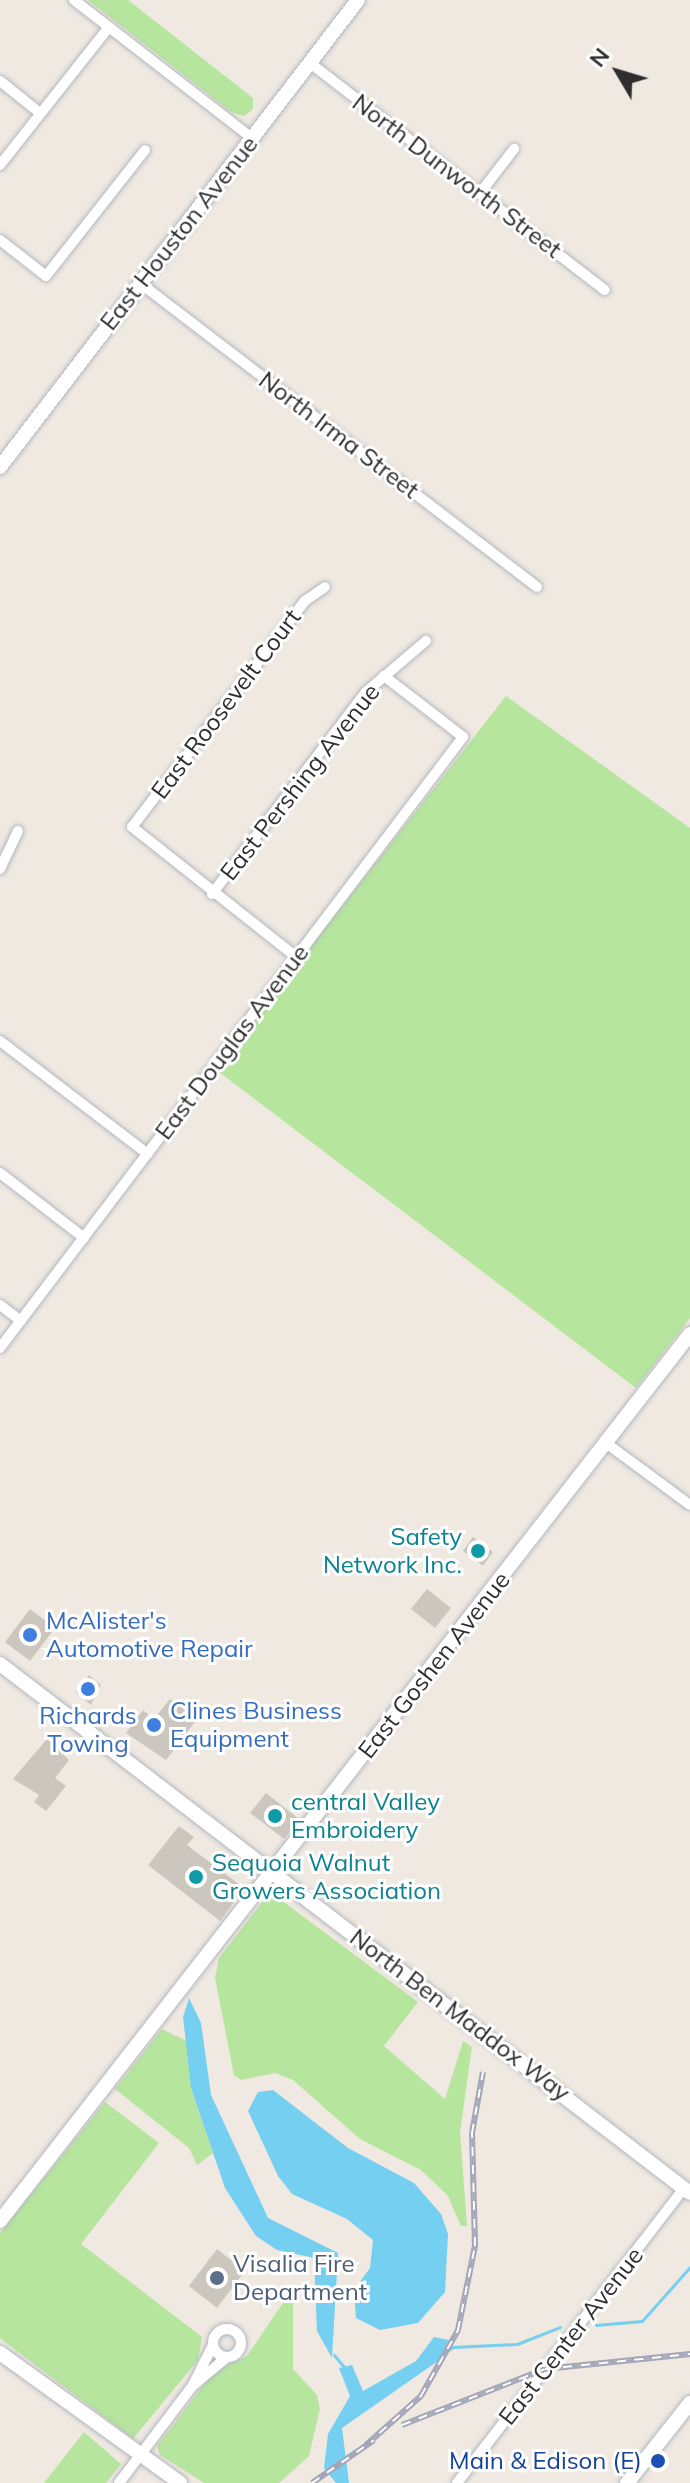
<!DOCTYPE html>
<style>
body{margin:0}
#map{position:relative;width:690px;height:2483px;overflow:hidden;background:#efe9e1;font-family:Mulish,sans-serif}
div>[style]{position:absolute}
.green>*{inset:0;background:#b6e59e}
.water>*{inset:0;background:#75cff0}
.stream>*{height:3px;margin:-1.5px;padding:0 1.5px;transform-origin:1.5px;border-radius:1.5px;background:#75cff0}
.building>*{inset:0;background:#cbc7bf}
.roads{filter:drop-shadow(0 0 2px #b4b7c1) drop-shadow(0 0 2px #b4b7c1)}
.street>*{height:10px;margin:-5px;padding:0 5px;transform-origin:5px;border-radius:5px;background:#fff}
.street>.ring{margin:-5px;padding:0;box-sizing:content-box;background:none;border:10px solid #fff;border-radius:50%}
.secondary>*{height:14px;margin:-7px;padding:0 7px;transform-origin:7px;border-radius:7px;background:#fff}
.rail>*{height:6px;margin-top:-3px;transform-origin:0;background:repeating-linear-gradient(90deg,#fff 0 9px,#a3a6b8 0 18px);box-sizing:border-box;border-block:2px solid #a3a6b8}
.dots>*{width:22px;height:22px;translate:-50% -50%;box-sizing:border-box;border:4px solid #fff;border-radius:50%}
span{translate:-50% -50%;white-space:nowrap;text-align:center;line-height:1.15;-webkit-text-stroke:6px #fff;paint-order:stroke}
.street-label{font-size:24px;color:#2e2e2e}
.culture-label{font-size:24px;color:#0d838f}
.right{translate:-100% -50%;text-align:right}
.left{translate:0 -50%;text-align:left}
.shop-label{font-size:24px;color:#366cbe}
.service-label{font-size:24px;color:#4e5e75}
.transit-label{font-size:24px;color:#164399}
.north{position:absolute;left:578px;top:32px;width:80px;height:80px;-webkit-text-stroke:6px #fff;paint-order:stroke;rotate:308deg;font-size:22px;font-weight:700;line-height:32px;text-align:center;color:#2e2e2e}
.north::after{content:'';display:block;margin:auto;width:28px;height:36px;background:#2e2e2e;clip-path:polygon(50% 0,100% 100%,50% 72%,0 100%)}
</style>
<div id="map">
<div class="green">
<i style="clip-path:polygon(88px 0,128px 0,253px 98px,253px 109px,244px 116px,231px 112px)"></i>
<i style="clip-path:polygon(506px 696px,690px 828px,690px 1318px,636px 1388px,215px 1069px)"></i>
<i style="clip-path:polygon(277px 1897px,418px 2002px,384px 2046px,445px 2099px,463px 2041px,472px 2047px,460px 2132px,467px 2226px,461px 2226px,448px 2196px,421px 2170px,360px 2139px,293px 2080px,275px 2073px,241px 2080px,234px 2075px,215px 1978px,219px 1958px,263px 1901px)"></i>
<i style="clip-path:polygon(162px 2029px,189px 2042px,191px 2088px,213px 2153px,197px 2165px,189px 2148px,115px 2089px)"></i>
<i style="clip-path:polygon(105px 2102px,159px 2143px,81px 2244px,202px 2337px,198px 2360px,133px 2439px,0 2338px,0 2233px)"></i>
<i style="clip-path:polygon(293px 2288px,293px 2369px,317px 2395px,320px 2409px,309px 2456px,279px 2483px,204px 2483px,160px 2455px,157px 2446px,214px 2371px,247px 2356px)"></i>
<i style="clip-path:polygon(84px 2432px,121px 2464px,106px 2483px,44px 2483px)"></i>
</div>
<div class="water">
<i style="clip-path:polygon(189px 1998px,201px 2023px,211px 2095px,268px 2218px,338px 2253px,332px 2358px,317px 2331px,314px 2258px,277px 2250px,256px 2236px,225px 2188px,191px 2088px,183px 2017px)"></i>
<i style="clip-path:polygon(273px 2090px,348px 2148px,414px 2183px,441px 2214px,448px 2234px,445px 2292px,418px 2323px,380px 2330px,356px 2318px,354px 2290px,370px 2268px,373px 2240px,347px 2219px,292px 2194px,278px 2176px,248px 2111px,258px 2092px)"></i>
<i style="clip-path:polygon(434px 2337px,449px 2340px,438px 2361px,342px 2428px,349px 2483px,336px 2483px,324px 2468px,328px 2434px,350px 2396px,339px 2368px,352px 2365px,363px 2391px,416px 2361px)"></i>
</div>
<div class="stream">
<i style="left:596px;top:2325px;width:46px;rotate:-5deg"></i>
<i style="left:642px;top:2321px;width:72px;rotate:-48.4deg"></i>
<i style="left:441px;top:2354px;width:14px;rotate:-30deg"></i>
<i style="left:453px;top:2347px;width:64px;rotate:-2.7deg"></i>
<i style="left:517px;top:2344px;width:46px;rotate:-21.6deg"></i>
<i style="left:334px;top:2355px;width:17px;rotate:50deg"></i>
</div>
<div class="building">
<i style="clip-path:polygon(473px 1537px,493px 1552px,483px 1566px,463px 1551px)"></i>
<i style="clip-path:polygon(427px 1589px,451px 1608px,435px 1628px,411px 1609px)"></i>
<i style="clip-path:polygon(30px 1609px,55px 1628px,30px 1661px,5px 1642px)"></i>
<i style="clip-path:polygon(89px 1675px,101px 1685px,91px 1705px,76px 1693px)"></i>
<i style="clip-path:polygon(170px 1699px,197px 1719px,166px 1760px,126px 1733px,143px 1710px,154px 1719px)"></i>
<i style="clip-path:polygon(47px 1739px,69px 1760px,55px 1778px,66px 1786px,46px 1811px,34px 1802px,39px 1795px,13px 1779px)"></i>
<i style="clip-path:polygon(266px 1793px,299px 1819px,284px 1839px,250px 1813px)"></i>
<i style="clip-path:polygon(179px 1826px,194px 1837px,187px 1845px,244px 1888px,220px 1921px,148px 1865px)"></i>
<i style="clip-path:polygon(217px 2249px,245px 2271px,217px 2308px,189px 2286px)"></i>
</div>
<div class="roads">
<div class="street">
<i style="left:74px;top:0;width:225px;rotate:37.8deg"></i>
<i style="left:310px;top:63px;width:372px;rotate:37.6deg"></i>
<i style="left:0;top:81px;width:51px;rotate:38.7deg"></i>
<i style="left:0;top:165px;width:176px;rotate:-51.7deg"></i>
<i style="left:480px;top:193px;width:56px;rotate:-52.3deg"></i>
<i style="left:0;top:240px;width:58px;rotate:38deg"></i>
<i style="left:46px;top:276px;width:160px;rotate:-51.8deg"></i>
<i style="left:140px;top:283px;width:500px;rotate:37.44deg"></i>
<i style="left:0;top:869px;width:42px;rotate:-64.7deg"></i>
<i style="left:212px;top:894px;width:254px;rotate:-52.7deg"></i>
<i style="left:366px;top:692px;width:79px;rotate:-40.4deg"></i>
<i style="left:295px;top:956px;width:208px;rotate:-141.6deg"></i>
<i style="left:132px;top:827px;width:285px;rotate:-52.6deg"></i>
<i style="left:305px;top:601px;width:24px;rotate:-35deg"></i>
<i style="left:0;top:1041px;width:186px;rotate:37.4deg"></i>
<i style="left:0;top:1173px;width:106px;rotate:37.7deg"></i>
<i style="left:0;top:1305px;width:26px;rotate:37deg"></i>
<i style="left:0;top:1348px;width:767px;rotate:-52.85deg"></i>
<i style="left:463px;top:737px;width:100px;rotate:-142.3deg"></i>
<i style="left:606px;top:1443px;width:104px;rotate:36.4deg"></i>
<i class="ring" style="left:213px;top:2329px;width:18px;height:18px"></i>
<i style="left:195px;top:2384px;width:42px;rotate:-40.2deg"></i>
<i style="left:119px;top:2483px;width:123px;rotate:-52.9deg"></i>
<i style="left:193px;top:2385px;width:45px;rotate:-63.4deg"></i>
<i style="left:457px;top:2483px;width:372px;rotate:-52.4deg"></i>
</div>
<div class="secondary">
<i style="left:0;top:467px;width:588px;rotate:-52.53deg"></i>
<i style="left:0;top:1664px;width:869px;rotate:37.48deg"></i>
<i style="left:0;top:2221px;width:1124px;rotate:-52.12deg"></i>
<i style="left:0;top:2353px;width:222px;rotate:35.8deg"></i>
<i style="left:627px;top:2483px;width:102px;rotate:-51.8deg"></i>
</div>
</div>
<div class="rail">
<i style="left:402px;top:2425px;width:154px;rotate:-21.4deg"></i>
<i style="left:545px;top:2369px;width:146px;rotate:-5.9deg"></i>
<i style="left:366px;top:2445px;width:74px;rotate:-41.7deg"></i>
<i style="left:421px;top:2396px;width:76px;rotate:-60.7deg"></i>
<i style="left:458px;top:2330px;width:86px;rotate:-78.6deg"></i>
<i style="left:475px;top:2246px;width:113px;rotate:-91.5deg"></i>
<i style="left:472px;top:2133px;width:62px;rotate:-79.8deg"></i>
<i style="left:312px;top:2483px;width:75px;rotate:-34.7deg"></i>
</div>
<div class="dots">
<i style="left:478px;top:1551px;background:#0f9aa8"></i>
<i style="left:30px;top:1635px;background:#3f7fe0"></i>
<i style="left:88px;top:1689px;background:#3f7fe0"></i>
<i style="left:154px;top:1725px;background:#3f7fe0"></i>
<i style="left:275px;top:1816px;background:#0f9aa8"></i>
<i style="left:196px;top:1877px;background:#0f9aa8"></i>
<i style="left:217px;top:2278px;background:#5c6f8a"></i>
<i style="left:658px;top:2461px;background:#1a4fb4"></i>
</div>
<div class="street-label">
<span style="left:457px;top:176px;rotate:37deg">North Dunworth Street</span>
<span style="left:179px;top:233px;rotate:-52deg">East Houston Avenue</span>
<span style="left:339px;top:435px;rotate:37deg">North Irma Street</span>
<span style="left:226px;top:704px;rotate:-53deg">East Roosevelt Court</span>
<span style="left:300px;top:782px;rotate:-52deg">East Pershing Avenue</span>
<span style="left:232px;top:1042px;rotate:-53deg">East Douglas Avenue</span>
<span style="left:434px;top:1665px;rotate:-52deg">East Goshen Avenue</span>
<span style="left:460px;top:2015px;rotate:37deg">North Ben Maddox Way</span>
<span style="left:571px;top:2336px;rotate:-52deg">East Center Avenue</span>
</div>
<div class="culture-label">
<span class="right" style="left:462px;top:1551px">Safety<br>Network Inc.</span>
<span class="left" style="left:291px;top:1816px">central Valley<br>Embroidery</span>
<span class="left" style="left:212px;top:1877px">Sequoia Walnut<br>Growers Association</span>
</div>
<div class="shop-label">
<span class="left" style="left:46px;top:1635px">McAlister's<br>Automotive Repair</span>
<span class="left" style="left:170px;top:1725px">Clines Business<br>Equipment</span>
<span style="left:88px;top:1730px">Richards<br>Towing</span>
</div>
<div class="service-label">
<span class="left" style="left:233px;top:2278px">Visalia Fire<br>Department</span>
</div>
<div class="transit-label">
<span class="right" style="left:642px;top:2461px">Main &amp; Edison (E)</span>
</div>
<div class="north">N</div>
</div>
